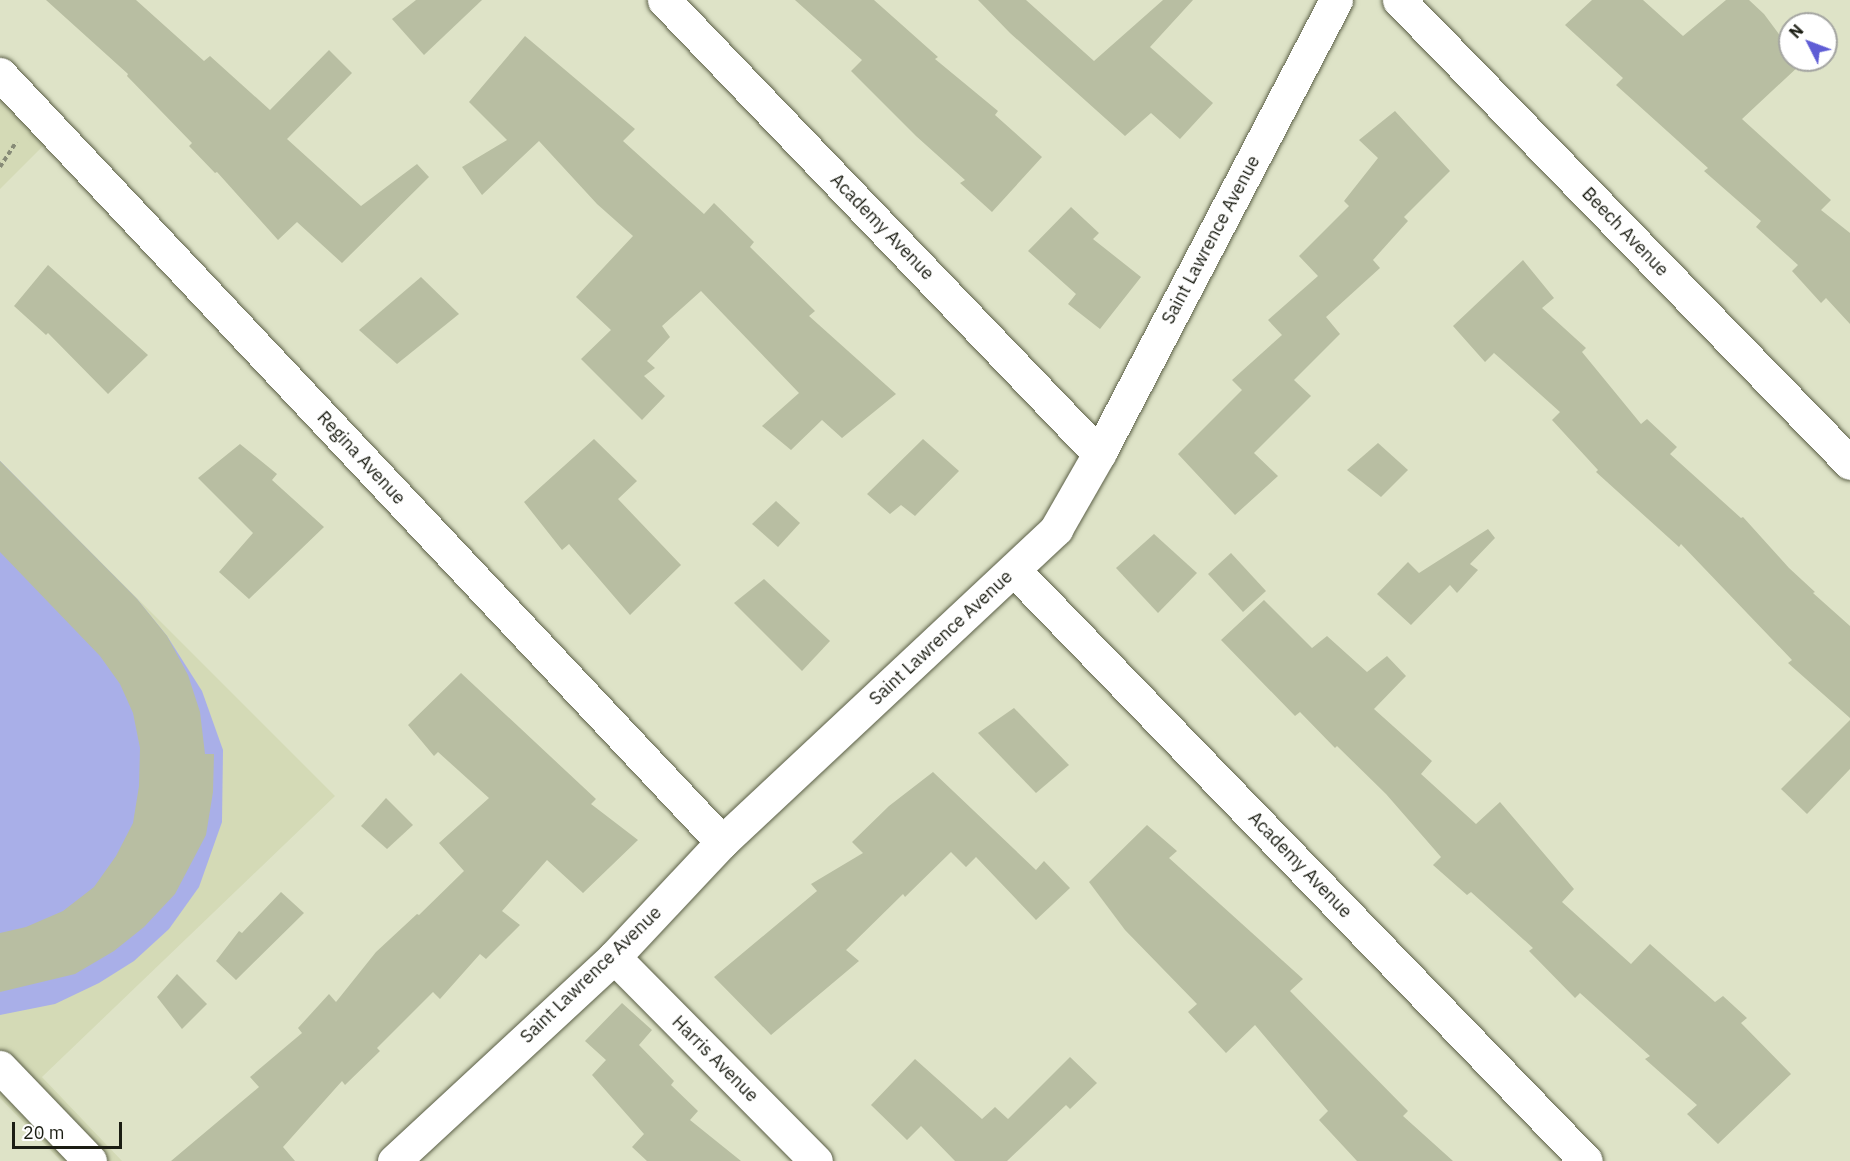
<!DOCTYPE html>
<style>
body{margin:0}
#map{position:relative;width:1850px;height:1161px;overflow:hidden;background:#dee3c7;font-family:"IBM Plex Sans",sans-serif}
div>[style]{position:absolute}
.built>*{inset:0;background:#d4dab6}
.green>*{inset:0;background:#a9afe8}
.building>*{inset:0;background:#b8bea2}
.path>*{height:4px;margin-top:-2px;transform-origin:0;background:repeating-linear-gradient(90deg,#878b77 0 4.5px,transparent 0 7.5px)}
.roads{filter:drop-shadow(0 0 2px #5b5f47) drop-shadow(0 0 2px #5b5f47)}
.minor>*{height:33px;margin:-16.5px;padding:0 16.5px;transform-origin:16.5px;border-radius:16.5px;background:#fff}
span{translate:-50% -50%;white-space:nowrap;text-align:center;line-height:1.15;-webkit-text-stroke:5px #fff;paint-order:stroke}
.street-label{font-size:18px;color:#1b1d13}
.north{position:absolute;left:1778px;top:12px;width:60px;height:60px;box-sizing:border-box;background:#fff;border:2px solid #a4a5a1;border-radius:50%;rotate:312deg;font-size:16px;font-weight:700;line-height:24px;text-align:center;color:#1b1d13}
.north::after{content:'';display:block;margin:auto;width:21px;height:27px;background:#5f5dd5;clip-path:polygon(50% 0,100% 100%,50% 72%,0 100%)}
.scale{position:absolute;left:12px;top:1122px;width:110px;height:27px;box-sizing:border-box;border:3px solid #1b1d13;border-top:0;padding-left:8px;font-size:18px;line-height:21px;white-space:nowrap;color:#1b1d13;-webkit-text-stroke:4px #fff;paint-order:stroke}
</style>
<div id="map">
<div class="built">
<i style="clip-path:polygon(0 74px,56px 133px,0 189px)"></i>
<i style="clip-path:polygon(0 461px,335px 796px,42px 1077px,122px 1161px,61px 1161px,0 1098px)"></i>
</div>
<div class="green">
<i style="clip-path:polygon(0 461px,137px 599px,167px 636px,202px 691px,223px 750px,222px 822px,199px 887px,169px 929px,134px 961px,99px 983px,55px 1004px,0 1015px)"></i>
</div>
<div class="building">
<i style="clip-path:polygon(46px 0,136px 0,204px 61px,210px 56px,270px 110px,329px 50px,352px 73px,287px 139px,361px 206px,417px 164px,429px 177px,342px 263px,297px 222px,278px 240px,217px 172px,215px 173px,189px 146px,192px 143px,127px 76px,128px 74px)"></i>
<i style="clip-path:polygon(416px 0,482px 0,424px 55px,392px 19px)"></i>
<i style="clip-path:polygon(795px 0,874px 0,938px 57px,935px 59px,998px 111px,995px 115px,1042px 157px,992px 212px,960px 183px,965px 180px,916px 136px,851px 71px,862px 60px)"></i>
<i style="clip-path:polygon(978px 0,1026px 0,1094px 61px,1163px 0,1193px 0,1150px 47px,1213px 103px,1180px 139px,1151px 113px,1125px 136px,1010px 33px)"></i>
<i style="clip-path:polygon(1592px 0,1643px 0,1683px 36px,1726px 0,1749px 0,1764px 14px,1790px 49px,1790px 60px,1798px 60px,1801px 64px,1742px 119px,1831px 200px,1821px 210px,1850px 233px,1850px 324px,1826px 298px,1821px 303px,1792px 271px,1798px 265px,1756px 227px,1761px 221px,1704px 171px,1708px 168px,1616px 85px,1623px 78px,1565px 25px)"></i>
<i style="clip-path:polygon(525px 36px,635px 129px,623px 141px,704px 214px,714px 203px,754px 242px,750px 247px,815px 311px,809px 316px,896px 394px,842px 438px,822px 420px,791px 450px,762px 426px,799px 393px,701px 291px,662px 326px,670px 337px,647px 361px,655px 368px,644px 376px,665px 396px,642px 420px,581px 359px,611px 330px,576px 297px,633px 236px,597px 204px,539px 141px,482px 195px,462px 167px,507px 140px,469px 102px)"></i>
<i style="clip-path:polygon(1395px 111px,1450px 171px,1404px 217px,1408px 221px,1373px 260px,1380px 268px,1326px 317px,1340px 334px,1294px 380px,1311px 396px,1254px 453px,1278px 476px,1235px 515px,1178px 454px,1242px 390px,1232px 380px,1282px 335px,1268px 320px,1318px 276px,1299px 256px,1349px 206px,1344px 201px,1378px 158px,1359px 140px)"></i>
<i style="clip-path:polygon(1071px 207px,1099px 233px,1093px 239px,1141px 277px,1100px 329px,1068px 304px,1076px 294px,1028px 251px)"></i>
<i style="clip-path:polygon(1523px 260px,1554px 298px,1542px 308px,1586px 348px,1582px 352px,1641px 424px,1647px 419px,1677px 447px,1670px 454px,1741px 518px,1743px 517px,1789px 568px,1815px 592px,1813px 593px,1850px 626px,1850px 718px,1788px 663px,1792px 660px,1681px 544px,1679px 547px,1596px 472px,1598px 470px,1552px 420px,1560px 412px,1494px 353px,1485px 362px,1453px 326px)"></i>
<i style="clip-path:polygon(48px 265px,148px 355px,108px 394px,48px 333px,46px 335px,14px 306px)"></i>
<i style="clip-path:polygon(421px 277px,459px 314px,397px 364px,359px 330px)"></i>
<i style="clip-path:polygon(594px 439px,637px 481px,618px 499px,681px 565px,630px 615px,569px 544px,562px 550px,524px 502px)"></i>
<i style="clip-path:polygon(923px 439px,959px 471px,915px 516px,901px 505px,890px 514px,867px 494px)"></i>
<i style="clip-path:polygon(1378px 443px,1408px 470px,1381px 497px,1347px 470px)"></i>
<i style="clip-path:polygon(240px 444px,277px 474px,272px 480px,324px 527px,249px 599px,219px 572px,253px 533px,198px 478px)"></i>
<i style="clip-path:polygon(0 461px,137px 599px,167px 636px,188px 675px,200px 712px,205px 754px,214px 754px,213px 792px,206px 835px,175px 894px,144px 927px,114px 951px,75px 974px,0 992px,0 933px,26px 927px,63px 911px,94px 887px,116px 856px,133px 823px,139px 786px,140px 748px,133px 713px,120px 684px,100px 656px,0 552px)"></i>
<i style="clip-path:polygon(776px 501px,800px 523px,778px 547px,752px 524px)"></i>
<i style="clip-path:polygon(1488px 529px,1495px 538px,1470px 564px,1478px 570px,1457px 593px,1450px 585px,1411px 625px,1377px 594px,1408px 562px,1419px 573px)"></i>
<i style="clip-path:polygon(1154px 534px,1197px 573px,1158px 613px,1116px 568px)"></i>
<i style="clip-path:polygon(1231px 553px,1266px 591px,1243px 612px,1208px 574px)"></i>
<i style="clip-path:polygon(764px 579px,830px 641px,802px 671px,734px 603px)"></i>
<i style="clip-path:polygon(1264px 600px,1312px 648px,1327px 636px,1367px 672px,1387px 656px,1406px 676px,1374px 709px,1432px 761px,1421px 774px,1476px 824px,1500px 802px,1574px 889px,1562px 902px,1631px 964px,1650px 944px,1715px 1002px,1723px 996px,1747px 1018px,1741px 1023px,1791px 1074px,1718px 1144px,1687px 1114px,1697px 1105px,1645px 1059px,1650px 1056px,1580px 993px,1575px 998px,1529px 951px,1533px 948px,1471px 892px,1467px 895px,1433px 865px,1441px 857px,1386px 794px,1337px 746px,1335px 748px,1300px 712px,1295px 716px,1221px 640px)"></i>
<i style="clip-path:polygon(461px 673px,596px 799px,591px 804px,638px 840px,583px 893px,547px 860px,502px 911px,520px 925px,486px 959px,480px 954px,440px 999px,433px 992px,377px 1048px,380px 1051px,345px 1085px,342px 1081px,283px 1147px,295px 1161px,171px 1161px,259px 1087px,250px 1077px,302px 1033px,298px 1028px,329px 994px,336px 1002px,376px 952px,417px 914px,419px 915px,464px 871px,439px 843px,489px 798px,438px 752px,434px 756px,408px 725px)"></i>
<i style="clip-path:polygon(1014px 708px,1069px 765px,1036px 793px,978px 733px)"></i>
<i style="clip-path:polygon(1850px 720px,1850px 769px,1807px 814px,1781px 789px)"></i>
<i style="clip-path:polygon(933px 772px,1036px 870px,1044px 861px,1070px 888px,1036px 920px,976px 857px,966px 867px,951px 852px,905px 897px,903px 894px,846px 950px,859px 961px,771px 1035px,714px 977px,817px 891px,811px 884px,863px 853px,852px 842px,889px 806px)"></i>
<i style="clip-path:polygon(386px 798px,413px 825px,387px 849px,361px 826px)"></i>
<i style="clip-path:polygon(1147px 825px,1177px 851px,1169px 858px,1303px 979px,1290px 991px,1408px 1111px,1403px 1116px,1453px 1161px,1357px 1161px,1319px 1120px,1328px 1111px,1255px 1025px,1226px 1053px,1188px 1012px,1197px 1004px,1125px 930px,1089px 882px)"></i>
<i style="clip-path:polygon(281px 892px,304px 913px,236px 980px,216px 961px,239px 931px,242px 933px)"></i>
<i style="clip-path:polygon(177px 974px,207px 1004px,182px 1029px,157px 997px)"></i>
<i style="clip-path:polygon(622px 1003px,652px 1030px,639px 1045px,674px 1081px,671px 1085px,698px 1111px,690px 1120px,741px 1161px,647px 1161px,632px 1147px,644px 1134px,592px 1075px,606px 1060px,585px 1041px)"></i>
<i style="clip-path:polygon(1070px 1057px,1097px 1083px,1070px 1109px,1066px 1105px,1007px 1161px,955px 1161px,921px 1126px,907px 1140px,871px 1105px,915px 1059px,982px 1119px,995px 1107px,1008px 1119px)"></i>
</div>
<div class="path">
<i style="left:0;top:167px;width:30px;rotate:-57deg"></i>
</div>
<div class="roads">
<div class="minor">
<i style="left:664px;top:0;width:629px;rotate:46.22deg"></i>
<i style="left:1399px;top:0;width:646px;rotate:45.75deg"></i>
<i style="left:0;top:74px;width:1054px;rotate:46.77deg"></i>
<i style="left:1014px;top:570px;width:822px;rotate:45.94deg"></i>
<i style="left:614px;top:957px;width:287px;rotate:45.3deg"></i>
<i style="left:0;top:1067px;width:130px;rotate:46.2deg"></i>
<i style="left:394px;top:1161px;width:300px;rotate:-42.8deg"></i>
<i style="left:614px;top:957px;width:158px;rotate:-46.8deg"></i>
<i style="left:722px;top:842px;width:458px;rotate:-43.1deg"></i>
<i style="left:1056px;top:529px;width:86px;rotate:-60.2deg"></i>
<i style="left:1099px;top:454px;width:512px;rotate:-62.43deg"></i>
</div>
</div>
<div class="street-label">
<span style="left:882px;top:227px;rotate:46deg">Academy Avenue</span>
<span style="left:1625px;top:232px;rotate:46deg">Beech Avenue</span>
<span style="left:1211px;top:240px;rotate:-62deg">Saint Lawrence Avenue</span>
<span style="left:361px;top:458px;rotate:47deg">Regina Avenue</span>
<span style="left:941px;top:638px;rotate:-43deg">Saint Lawrence Avenue</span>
<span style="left:1300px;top:865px;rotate:46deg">Academy Avenue</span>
<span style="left:591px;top:975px;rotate:-44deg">Saint Lawrence Avenue</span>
<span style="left:715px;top:1059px;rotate:45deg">Harris Avenue</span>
</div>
<div class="north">N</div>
<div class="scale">20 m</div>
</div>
